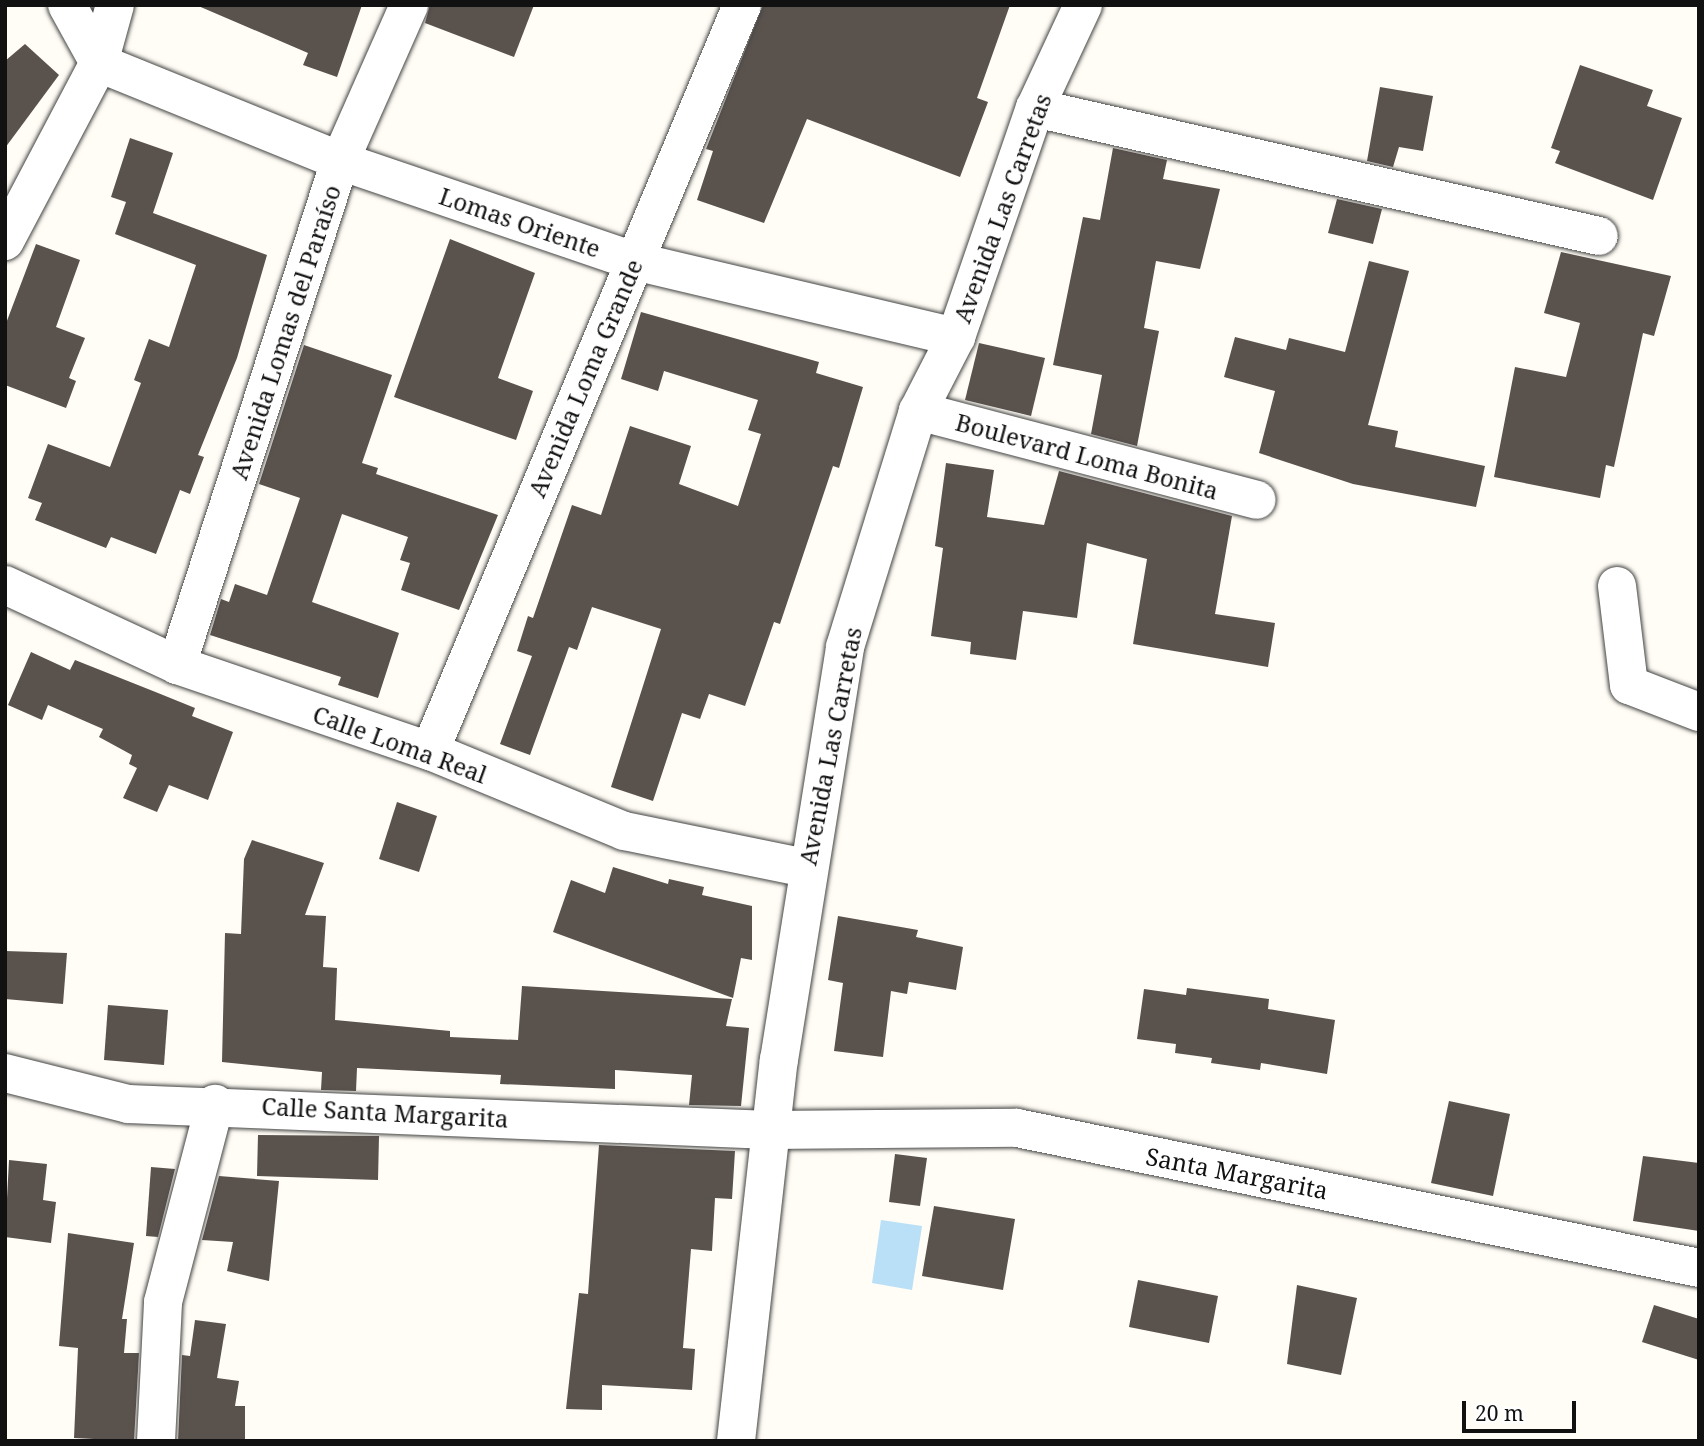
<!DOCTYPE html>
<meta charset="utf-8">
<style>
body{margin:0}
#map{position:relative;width:1704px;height:1446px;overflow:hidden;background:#fffdf5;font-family:"Noto Serif",serif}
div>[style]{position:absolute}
.water>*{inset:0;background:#b9e0f7}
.building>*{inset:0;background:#5a524d}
.roads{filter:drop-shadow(0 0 2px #444) drop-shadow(0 0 2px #444)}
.minor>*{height:38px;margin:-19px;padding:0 19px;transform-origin:19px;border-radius:19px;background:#fff}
span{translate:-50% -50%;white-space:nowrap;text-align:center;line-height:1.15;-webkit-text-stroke:7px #fff;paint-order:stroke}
.street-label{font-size:24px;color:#111}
.frame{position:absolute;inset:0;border:7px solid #111;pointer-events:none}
.scale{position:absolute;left:1462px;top:1401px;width:114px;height:32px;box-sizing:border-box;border:4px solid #111;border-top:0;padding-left:9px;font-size:21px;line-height:24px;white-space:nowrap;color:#111;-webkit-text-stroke:5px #fff;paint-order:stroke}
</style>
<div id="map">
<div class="water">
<i style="clip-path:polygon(881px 1220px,922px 1226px,912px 1290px,872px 1283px)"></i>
</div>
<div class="building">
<i style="clip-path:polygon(196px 5px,362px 5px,337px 77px,303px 65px,308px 53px)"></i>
<i style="clip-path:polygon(430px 5px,534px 5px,514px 57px,425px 23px)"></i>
<i style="clip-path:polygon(763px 5px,1010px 5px,977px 98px,988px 102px,960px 177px,807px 119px,764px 223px,697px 200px,713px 151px,706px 149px)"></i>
<i style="clip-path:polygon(25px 44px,59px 75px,5px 148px,5px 61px)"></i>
<i style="clip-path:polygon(1580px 65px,1653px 90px,1647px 106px,1682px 118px,1653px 200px,1555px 163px,1560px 151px,1551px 148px)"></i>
<i style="clip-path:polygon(1380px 87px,1433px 96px,1423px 151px,1399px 147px,1393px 167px,1367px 161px)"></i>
<i style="clip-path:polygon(130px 138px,173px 153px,153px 213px,267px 255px,237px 358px,198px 455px,204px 457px,190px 494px,180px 490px,156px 554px,111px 537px,106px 548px,35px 520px,42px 503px,28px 498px,48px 444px,110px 467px,141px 383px,134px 380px,149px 339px,169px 347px,196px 265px,115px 234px,126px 202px,111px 197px)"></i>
<i style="clip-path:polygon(1113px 148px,1167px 160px,1163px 179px,1220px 189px,1200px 269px,1156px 261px,1144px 328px,1159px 331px,1137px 446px,1091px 434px,1102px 375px,1053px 365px,1083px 217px,1100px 220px)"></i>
<i style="clip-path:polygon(1337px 199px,1382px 209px,1373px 244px,1328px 233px)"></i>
<i style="clip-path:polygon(450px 239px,535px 273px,498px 378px,533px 391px,516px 440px,394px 397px)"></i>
<i style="clip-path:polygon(36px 244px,80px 260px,56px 327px,85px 338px,69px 378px,76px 381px,66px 408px,5px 385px,5px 326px)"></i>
<i style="clip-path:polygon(1561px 252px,1671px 276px,1654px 336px,1643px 333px,1614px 467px,1606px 465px,1600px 498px,1494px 477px,1515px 367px,1566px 377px,1580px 323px,1544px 313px)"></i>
<i style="clip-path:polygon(1369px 261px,1409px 271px,1368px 425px,1398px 431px,1395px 447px,1485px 466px,1476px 507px,1353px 484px,1259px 453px,1275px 391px,1224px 377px,1235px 337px,1286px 350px,1289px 338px,1345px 352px)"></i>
<i style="clip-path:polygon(641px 312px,819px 362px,816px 373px,863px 387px,839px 468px,833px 466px,780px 624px,774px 622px,745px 706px,709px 694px,700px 719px,682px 713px,653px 801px,611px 787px,661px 629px,592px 607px,577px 650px,569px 647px,530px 755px,500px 744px,532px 656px,517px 651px,528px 616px,533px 618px,572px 505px,601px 515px,630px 426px,691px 446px,679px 484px,738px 506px,761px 434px,748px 430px,758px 400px,664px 371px,658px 391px,621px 379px)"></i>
<i style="clip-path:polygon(979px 343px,1045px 358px,1031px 416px,965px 400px)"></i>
<i style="clip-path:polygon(304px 345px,392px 375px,362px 463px,378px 468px,376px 474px,498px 515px,459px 610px,401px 590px,410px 563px,400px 560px,408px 537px,342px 514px,312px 602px,399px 633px,378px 698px,338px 685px,341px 677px,210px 635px,221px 599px,229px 602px,235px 584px,267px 595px,300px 498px,259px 484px)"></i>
<i style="clip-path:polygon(946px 463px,994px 470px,987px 517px,1044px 525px,1059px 471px,1232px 516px,1215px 614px,1275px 623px,1268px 667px,1133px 644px,1147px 559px,1087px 543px,1077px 618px,1023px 611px,1016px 660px,970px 654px,971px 642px,931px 636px,943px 548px,935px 546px)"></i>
<i style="clip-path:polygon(31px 652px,70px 670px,75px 660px,158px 693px,195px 708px,192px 716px,233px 732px,208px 800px,169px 785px,157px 812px,123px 798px,137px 768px,129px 764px,132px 755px,99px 737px,103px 729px,48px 705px,42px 720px,8px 705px)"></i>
<i style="clip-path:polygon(397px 802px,437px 816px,419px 872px,379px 859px)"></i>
<i style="clip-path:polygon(252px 840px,324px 863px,305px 915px,326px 916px,323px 967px,337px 968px,335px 1020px,450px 1031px,450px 1037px,518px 1040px,522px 986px,732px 999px,726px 1026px,749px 1028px,741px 1106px,689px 1105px,692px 1075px,615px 1070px,615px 1089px,500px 1084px,501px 1075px,357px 1068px,356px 1091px,321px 1090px,322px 1072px,222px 1062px,225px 933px,241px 934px,244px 859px)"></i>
<i style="clip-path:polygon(613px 867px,668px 884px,669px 879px,704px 887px,702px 895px,752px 906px,752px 960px,741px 958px,733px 998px,553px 932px,571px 880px,605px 893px)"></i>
<i style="clip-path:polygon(838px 916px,918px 930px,916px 937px,963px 947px,956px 990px,909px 982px,907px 994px,891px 991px,883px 1057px,834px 1051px,843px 983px,828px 980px)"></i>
<i style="clip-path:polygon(5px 951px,67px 953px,63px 1004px,5px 999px)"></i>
<i style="clip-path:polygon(1187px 988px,1269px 999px,1268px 1009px,1335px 1020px,1327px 1074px,1261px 1063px,1260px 1070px,1211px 1063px,1212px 1058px,1175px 1053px,1176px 1044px,1137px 1039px,1144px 989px,1186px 995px)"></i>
<i style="clip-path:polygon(108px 1005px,168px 1010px,164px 1065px,104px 1060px)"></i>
<i style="clip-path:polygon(1449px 1101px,1510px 1114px,1493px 1196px,1431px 1183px)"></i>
<i style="clip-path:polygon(258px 1135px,379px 1136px,378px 1180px,257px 1176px)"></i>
<i style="clip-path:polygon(599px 1145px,735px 1151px,732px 1199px,715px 1198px,712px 1251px,691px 1249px,683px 1348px,695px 1349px,692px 1390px,602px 1385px,602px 1410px,566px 1409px,579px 1293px,588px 1294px)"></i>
<i style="clip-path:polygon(895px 1154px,927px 1158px,920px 1206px,889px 1202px)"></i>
<i style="clip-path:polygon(1643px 1156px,1699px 1163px,1699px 1231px,1633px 1221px)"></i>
<i style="clip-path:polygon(9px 1160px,47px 1164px,43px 1200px,56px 1202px,51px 1243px,5px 1237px)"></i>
<i style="clip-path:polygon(151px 1167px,175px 1169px,158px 1237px,146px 1236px)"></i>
<i style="clip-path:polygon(219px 1176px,279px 1181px,269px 1281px,227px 1271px,233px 1242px,202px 1240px)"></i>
<i style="clip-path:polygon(934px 1206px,1015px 1219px,1003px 1290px,922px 1276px)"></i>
<i style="clip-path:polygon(68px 1233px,134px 1243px,122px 1319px,127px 1319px,124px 1353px,139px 1353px,134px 1441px,74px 1438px,78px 1348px,59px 1346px)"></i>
<i style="clip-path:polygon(1138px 1280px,1218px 1296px,1209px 1343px,1129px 1327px)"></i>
<i style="clip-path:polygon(1297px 1285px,1357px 1298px,1341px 1375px,1287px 1364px)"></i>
<i style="clip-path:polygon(1654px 1305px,1699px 1319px,1699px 1360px,1642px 1342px)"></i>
<i style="clip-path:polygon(195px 1320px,226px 1324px,217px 1378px,239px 1381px,235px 1406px,245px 1406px,245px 1441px,178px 1441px,182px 1355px,190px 1356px)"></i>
</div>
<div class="roads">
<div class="minor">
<i style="left:67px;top:5px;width:66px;rotate:61.1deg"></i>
<i style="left:99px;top:63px;width:260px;rotate:22.1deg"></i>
<i style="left:340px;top:161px;width:311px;rotate:18.8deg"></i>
<i style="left:634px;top:261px;width:331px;rotate:13.3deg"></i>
<i style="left:1035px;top:108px;width:578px;rotate:12.79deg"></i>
<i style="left:5px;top:241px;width:201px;rotate:-62.2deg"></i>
<i style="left:99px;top:63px;width:60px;rotate:-74.6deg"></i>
<i style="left:918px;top:411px;width:350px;rotate:14.7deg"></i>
<i style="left:5px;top:585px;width:190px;rotate:24.9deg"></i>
<i style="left:177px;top:665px;width:267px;rotate:18.8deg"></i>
<i style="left:430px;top:751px;width:210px;rotate:22.4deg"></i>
<i style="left:624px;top:831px;width:186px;rotate:11.5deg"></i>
<i style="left:1617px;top:586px;width:100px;rotate:83.1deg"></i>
<i style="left:1629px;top:685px;width:75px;rotate:21.1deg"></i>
<i style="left:177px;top:665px;width:530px;rotate:-72.08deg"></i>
<i style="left:340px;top:161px;width:171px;rotate:-66.1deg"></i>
<i style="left:430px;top:751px;width:809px;rotate:-67.3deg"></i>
<i style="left:5px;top:1073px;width:127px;rotate:14.1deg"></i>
<i style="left:128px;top:1104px;width:642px;rotate:2.32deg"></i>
<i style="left:769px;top:1130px;width:248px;rotate:-0.5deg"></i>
<i style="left:1017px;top:1128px;width:696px;rotate:11.6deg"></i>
<i style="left:156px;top:1441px;width:139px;rotate:-87.1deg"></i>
<i style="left:163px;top:1302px;width:205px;rotate:-75.3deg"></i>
<i style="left:736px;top:1441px;width:383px;rotate:-83.6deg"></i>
<i style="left:779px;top:1060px;width:418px;rotate:-80.9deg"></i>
<i style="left:845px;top:647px;width:247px;rotate:-72.8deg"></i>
<i style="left:918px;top:411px;width:83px;rotate:-62.8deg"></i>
<i style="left:956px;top:337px;width:242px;rotate:-71deg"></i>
<i style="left:1035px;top:108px;width:114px;rotate:-65deg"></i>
</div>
</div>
<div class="street-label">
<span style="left:1002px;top:208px;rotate:-70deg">Avenida Las Carretas</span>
<span style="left:520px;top:222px;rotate:19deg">Lomas Oriente</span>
<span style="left:285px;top:332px;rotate:-72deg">Avenida Lomas del Paraíso</span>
<span style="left:585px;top:378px;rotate:-67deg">Avenida Loma Grande</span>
<span style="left:1087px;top:456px;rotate:15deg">Boulevard Loma Bonita</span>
<span style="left:400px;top:744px;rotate:20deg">Calle Loma Real</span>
<span style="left:830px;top:746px;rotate:-79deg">Avenida Las Carretas</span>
<span style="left:385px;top:1112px;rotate:3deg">Calle Santa Margarita</span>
<span style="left:1237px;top:1173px;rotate:11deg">Santa Margarita</span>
</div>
<div class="frame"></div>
<div class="scale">20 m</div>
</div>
